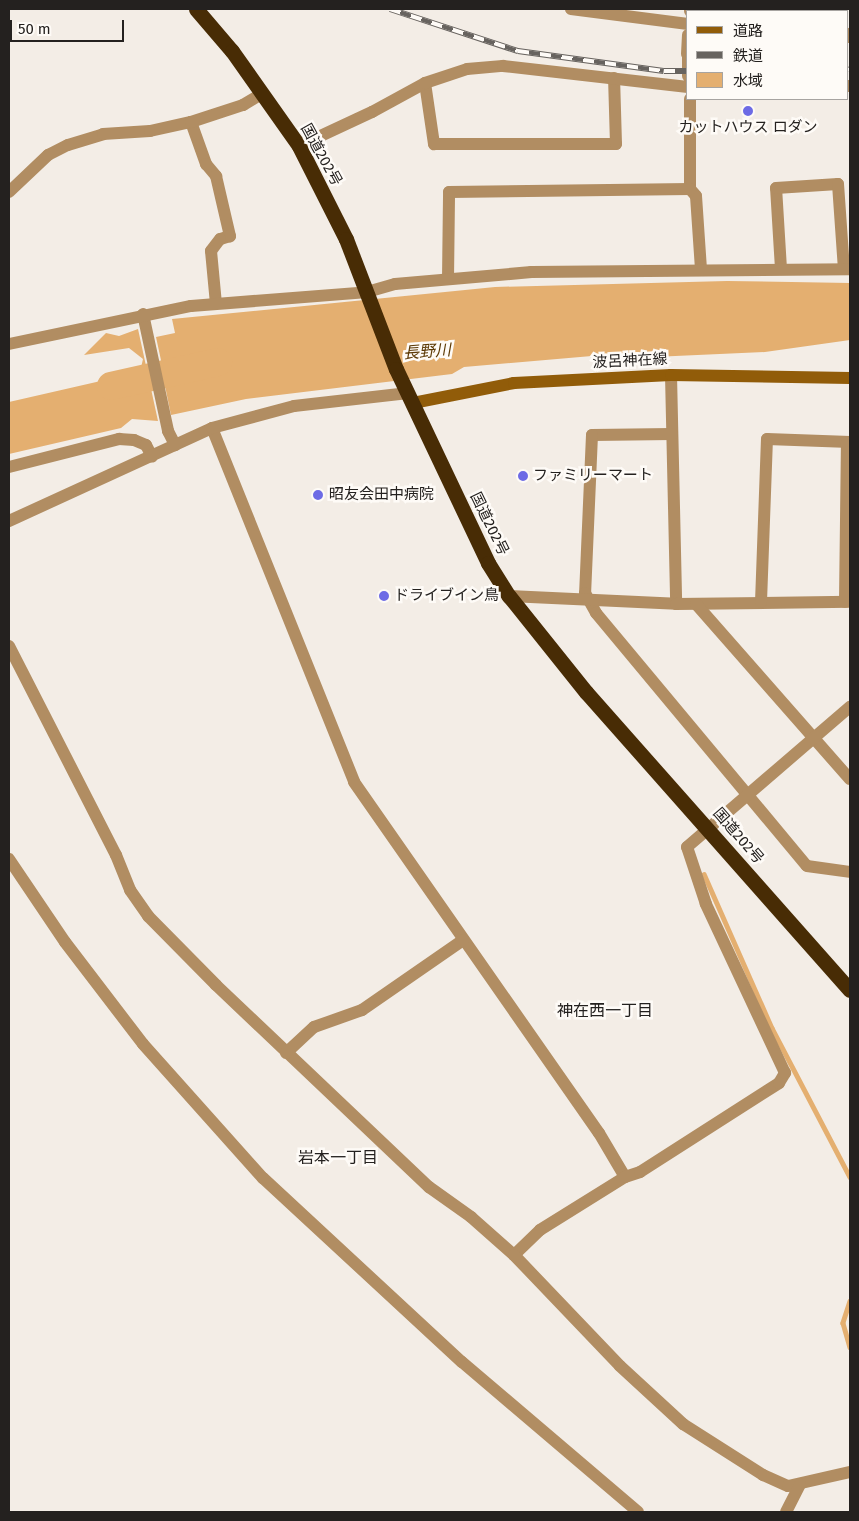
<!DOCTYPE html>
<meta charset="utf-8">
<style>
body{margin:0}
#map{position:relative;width:859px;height:1521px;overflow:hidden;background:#f3ede6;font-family:"Fira Sans","Noto Sans JP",sans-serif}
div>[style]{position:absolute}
.water>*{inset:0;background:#e4af70}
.stream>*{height:4.5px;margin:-2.25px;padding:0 2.25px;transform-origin:2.25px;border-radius:2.25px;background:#e4af70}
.river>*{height:28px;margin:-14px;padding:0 14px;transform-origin:14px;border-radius:14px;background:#e4af70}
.street>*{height:12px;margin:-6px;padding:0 6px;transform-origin:6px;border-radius:6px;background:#b18d62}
.secondary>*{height:12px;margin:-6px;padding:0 6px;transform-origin:6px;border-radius:6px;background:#915c09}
.highway>*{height:15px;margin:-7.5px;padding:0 7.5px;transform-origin:7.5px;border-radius:7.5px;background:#482c05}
.rail>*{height:5.5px;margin-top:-2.75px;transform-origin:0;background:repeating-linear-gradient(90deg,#fefbf7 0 11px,#67635f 0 22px);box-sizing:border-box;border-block:1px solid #67635f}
.dots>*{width:14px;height:14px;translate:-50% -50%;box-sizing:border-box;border:2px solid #fefbf7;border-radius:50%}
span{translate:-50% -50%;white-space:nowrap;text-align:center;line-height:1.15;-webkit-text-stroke:5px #fefbf7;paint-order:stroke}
.poi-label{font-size:15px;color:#24211f}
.left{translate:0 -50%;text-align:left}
.street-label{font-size:15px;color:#24211f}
.water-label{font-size:16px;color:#5d3a06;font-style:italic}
.neighbourhood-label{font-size:16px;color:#24211f}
.frame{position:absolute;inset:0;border:10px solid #24211f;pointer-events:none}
.legend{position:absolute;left:686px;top:10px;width:162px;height:90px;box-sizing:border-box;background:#fefbf7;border:1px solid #a7a4a1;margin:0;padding:6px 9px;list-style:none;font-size:15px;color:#24211f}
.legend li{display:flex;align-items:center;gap:10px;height:25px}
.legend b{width:25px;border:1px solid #a7a4a1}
.scale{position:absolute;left:10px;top:20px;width:114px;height:22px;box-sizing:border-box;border:2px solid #24211f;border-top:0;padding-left:6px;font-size:15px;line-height:18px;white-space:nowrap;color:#24211f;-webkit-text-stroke:4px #fefbf7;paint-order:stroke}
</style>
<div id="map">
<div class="water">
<i style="clip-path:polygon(727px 281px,850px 283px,850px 340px,765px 352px,653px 357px,638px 352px,464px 367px,452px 374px,246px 399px,171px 415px,165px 386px,184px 382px,180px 362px,162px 365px,156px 337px,175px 333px,172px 319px,445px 292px,495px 287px)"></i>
<i style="clip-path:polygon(138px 329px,158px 421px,132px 419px,121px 428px,9px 454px,9px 402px,140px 372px,143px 359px,129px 348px,84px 355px,106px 333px,119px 336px)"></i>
</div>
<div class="stream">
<i style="left:704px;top:874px;width:168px;rotate:66.2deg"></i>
<i style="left:772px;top:1028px;width:168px;rotate:62.4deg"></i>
<i style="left:850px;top:1301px;width:23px;rotate:108deg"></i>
<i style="left:843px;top:1323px;width:25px;rotate:74deg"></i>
</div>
<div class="river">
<i style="left:111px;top:386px;width:110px;rotate:-12.6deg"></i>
</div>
<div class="street">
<i style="left:571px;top:9px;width:118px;rotate:7.3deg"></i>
<i style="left:690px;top:11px;width:2px;rotate:-90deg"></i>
<i style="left:848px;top:37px;width:4px;rotate:-56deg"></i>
<i style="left:687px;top:54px;width:19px;rotate:-87deg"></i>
<i style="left:688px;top:54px;width:22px;rotate:90deg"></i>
<i style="left:425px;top:83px;width:62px;rotate:81.6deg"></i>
<i style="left:434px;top:144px;width:182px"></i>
<i style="left:616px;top:144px;width:66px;rotate:-91.7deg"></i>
<i style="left:848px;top:86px;width:2px"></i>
<i style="left:690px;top:99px;width:90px;rotate:90deg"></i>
<i style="left:690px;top:189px;width:9px;rotate:49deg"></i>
<i style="left:696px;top:196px;width:73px;rotate:86.1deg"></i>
<i style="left:191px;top:122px;width:45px;rotate:70.3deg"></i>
<i style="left:206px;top:164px;width:16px;rotate:50deg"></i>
<i style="left:216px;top:176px;width:62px;rotate:76.9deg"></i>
<i style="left:230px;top:236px;width:10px;rotate:163deg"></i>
<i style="left:220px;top:239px;width:15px;rotate:127deg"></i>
<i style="left:211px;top:251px;width:53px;rotate:84.6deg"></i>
<i style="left:299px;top:146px;width:81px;rotate:-25deg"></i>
<i style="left:372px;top:112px;width:60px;rotate:-28.7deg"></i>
<i style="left:425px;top:83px;width:44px;rotate:-18.4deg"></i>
<i style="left:467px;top:69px;width:36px;rotate:-5deg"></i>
<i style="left:503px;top:66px;width:186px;rotate:6.5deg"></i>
<i style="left:9px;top:192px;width:54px;rotate:-43.5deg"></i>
<i style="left:48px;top:155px;width:22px;rotate:-27deg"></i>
<i style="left:68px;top:145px;width:37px;rotate:-17deg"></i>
<i style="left:103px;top:134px;width:47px;rotate:-3.7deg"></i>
<i style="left:150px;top:131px;width:42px;rotate:-12.4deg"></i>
<i style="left:191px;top:122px;width:55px;rotate:-18.1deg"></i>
<i style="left:243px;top:105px;width:23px;rotate:-31deg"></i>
<i style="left:781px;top:269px;width:81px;rotate:-93.5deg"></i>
<i style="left:776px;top:188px;width:62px;rotate:-3.7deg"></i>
<i style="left:838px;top:184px;width:85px;rotate:86deg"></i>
<i style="left:448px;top:279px;width:87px;rotate:-89.3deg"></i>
<i style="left:449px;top:192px;width:241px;rotate:-0.7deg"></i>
<i style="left:143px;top:314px;width:120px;rotate:77.9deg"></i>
<i style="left:168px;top:431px;width:16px;rotate:63deg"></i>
<i style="left:9px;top:344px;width:186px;rotate:-11.8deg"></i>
<i style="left:191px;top:306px;width:177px;rotate:-4.5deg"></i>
<i style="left:367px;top:292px;width:29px;rotate:-16deg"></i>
<i style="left:395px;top:284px;width:137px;rotate:-5deg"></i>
<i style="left:531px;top:272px;width:319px;rotate:-0.5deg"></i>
<i style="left:671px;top:375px;width:229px;rotate:88.7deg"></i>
<i style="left:212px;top:428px;width:381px;rotate:68.1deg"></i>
<i style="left:354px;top:782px;width:428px;rotate:55.1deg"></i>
<i style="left:599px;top:1133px;width:51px;rotate:59.4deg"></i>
<i style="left:625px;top:1177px;width:100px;rotate:148.1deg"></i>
<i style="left:540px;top:1230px;width:36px;rotate:136deg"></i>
<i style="left:672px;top:434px;width:80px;rotate:179.3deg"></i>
<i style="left:592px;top:435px;width:158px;rotate:92.5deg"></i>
<i style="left:585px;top:593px;width:23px;rotate:61deg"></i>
<i style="left:596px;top:613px;width:329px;rotate:50.2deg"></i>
<i style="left:807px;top:866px;width:43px;rotate:7.9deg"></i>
<i style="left:9px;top:467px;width:114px;rotate:-14.3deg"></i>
<i style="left:119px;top:439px;width:15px;rotate:4deg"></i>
<i style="left:134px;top:440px;width:13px;rotate:23deg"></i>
<i style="left:146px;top:445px;width:13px;rotate:63deg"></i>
<i style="left:9px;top:521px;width:223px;rotate:-24.6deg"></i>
<i style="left:212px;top:428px;width:85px;rotate:-15deg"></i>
<i style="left:294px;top:406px;width:115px;rotate:-6.5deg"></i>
<i style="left:509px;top:596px;width:167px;rotate:2.7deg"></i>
<i style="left:676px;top:604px;width:174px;rotate:-0.7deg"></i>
<i style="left:761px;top:602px;width:163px;rotate:-87.9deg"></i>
<i style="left:767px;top:439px;width:83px;rotate:2.1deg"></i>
<i style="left:845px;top:602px;width:160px;rotate:-89.3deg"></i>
<i style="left:696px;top:604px;width:233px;rotate:48.7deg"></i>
<i style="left:9px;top:646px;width:235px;rotate:62.9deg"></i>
<i style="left:116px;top:855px;width:38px;rotate:68deg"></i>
<i style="left:130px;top:890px;width:32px;rotate:55deg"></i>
<i style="left:148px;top:916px;width:97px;rotate:45.4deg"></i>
<i style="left:216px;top:985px;width:294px;rotate:43.5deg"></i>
<i style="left:429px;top:1187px;width:52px;rotate:35.5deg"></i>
<i style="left:471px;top:1217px;width:57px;rotate:41.5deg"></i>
<i style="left:514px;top:1255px;width:153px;rotate:46.3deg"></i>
<i style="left:620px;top:1366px;width:86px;rotate:42.6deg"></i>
<i style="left:683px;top:1424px;width:95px;rotate:32.5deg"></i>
<i style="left:763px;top:1475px;width:27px;rotate:24deg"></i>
<i style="left:788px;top:1486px;width:64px;rotate:-12.7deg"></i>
<i style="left:9px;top:859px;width:100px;rotate:56deg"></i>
<i style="left:65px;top:942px;width:128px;rotate:52.6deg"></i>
<i style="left:143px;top:1044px;width:180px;rotate:48.2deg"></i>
<i style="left:263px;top:1178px;width:271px;rotate:42.8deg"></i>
<i style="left:462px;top:1362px;width:231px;rotate:40.4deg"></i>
<i style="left:286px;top:1053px;width:38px;rotate:-43deg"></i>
<i style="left:314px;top:1027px;width:51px;rotate:-19.5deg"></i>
<i style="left:362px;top:1010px;width:123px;rotate:-34.7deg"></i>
<i style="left:625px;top:1177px;width:16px;rotate:-18deg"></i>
<i style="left:640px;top:1172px;width:165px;rotate:-32.6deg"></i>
<i style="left:779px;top:1083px;width:12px;rotate:-59deg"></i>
<i style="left:785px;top:1073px;width:187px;rotate:-115.1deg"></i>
<i style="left:706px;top:904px;width:60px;rotate:-108.4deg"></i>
<i style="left:687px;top:847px;width:215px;rotate:-40.7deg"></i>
<i style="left:786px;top:1512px;width:31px;rotate:-63deg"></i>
</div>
<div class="secondary">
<i style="left:413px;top:403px;width:103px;rotate:-11.2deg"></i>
<i style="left:514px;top:383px;width:157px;rotate:-2.9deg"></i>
<i style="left:671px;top:375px;width:179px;rotate:1deg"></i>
</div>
<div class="highway">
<i style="left:196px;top:9px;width:55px;rotate:49.4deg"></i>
<i style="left:232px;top:51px;width:116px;rotate:54.8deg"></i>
<i style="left:299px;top:146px;width:104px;rotate:63.2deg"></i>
<i style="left:346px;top:239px;width:139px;rotate:69deg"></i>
<i style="left:396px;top:369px;width:215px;rotate:64.6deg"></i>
<i style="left:488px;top:563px;width:39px;rotate:58deg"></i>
<i style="left:509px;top:596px;width:123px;rotate:51.3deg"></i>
<i style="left:586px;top:692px;width:398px;rotate:48.5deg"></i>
</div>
<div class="rail">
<i style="left:390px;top:9px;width:135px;rotate:18.2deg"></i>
<i style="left:518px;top:51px;width:147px;rotate:7.8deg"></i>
<i style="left:664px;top:71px;width:24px"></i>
<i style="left:848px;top:70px;width:2px;rotate:-27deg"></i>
</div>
<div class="dots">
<i style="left:748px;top:111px;background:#6d6be5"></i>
<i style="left:523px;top:476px;background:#6d6be5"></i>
<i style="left:318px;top:495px;background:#6d6be5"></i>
<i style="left:384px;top:596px;background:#6d6be5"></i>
</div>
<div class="poi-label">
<span style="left:748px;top:128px">カットハウス ロダン</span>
<span class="left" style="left:533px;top:476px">ファミリーマート</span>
<span class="left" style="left:329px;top:495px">昭友会田中病院</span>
<span class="left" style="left:394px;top:596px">ドライブイン鳥</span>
</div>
<div class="street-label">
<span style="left:321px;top:155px;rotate:61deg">国道202号</span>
<span style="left:630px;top:361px;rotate:-3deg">波呂神在線</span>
<span style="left:489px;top:524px;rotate:64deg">国道202号</span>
<span style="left:738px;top:836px;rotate:49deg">国道202号</span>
</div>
<div class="water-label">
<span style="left:427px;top:352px;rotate:-4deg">長野川</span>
</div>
<div class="neighbourhood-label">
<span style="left:605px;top:1011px">神在西一丁目</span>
<span style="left:338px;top:1158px">岩本一丁目</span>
</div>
<div class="frame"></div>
<ul class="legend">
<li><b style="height:6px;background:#915c09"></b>道路</li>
<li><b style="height:6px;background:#67635f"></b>鉄道</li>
<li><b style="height:14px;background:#e4af70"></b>水域</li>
</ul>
<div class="scale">50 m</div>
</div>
